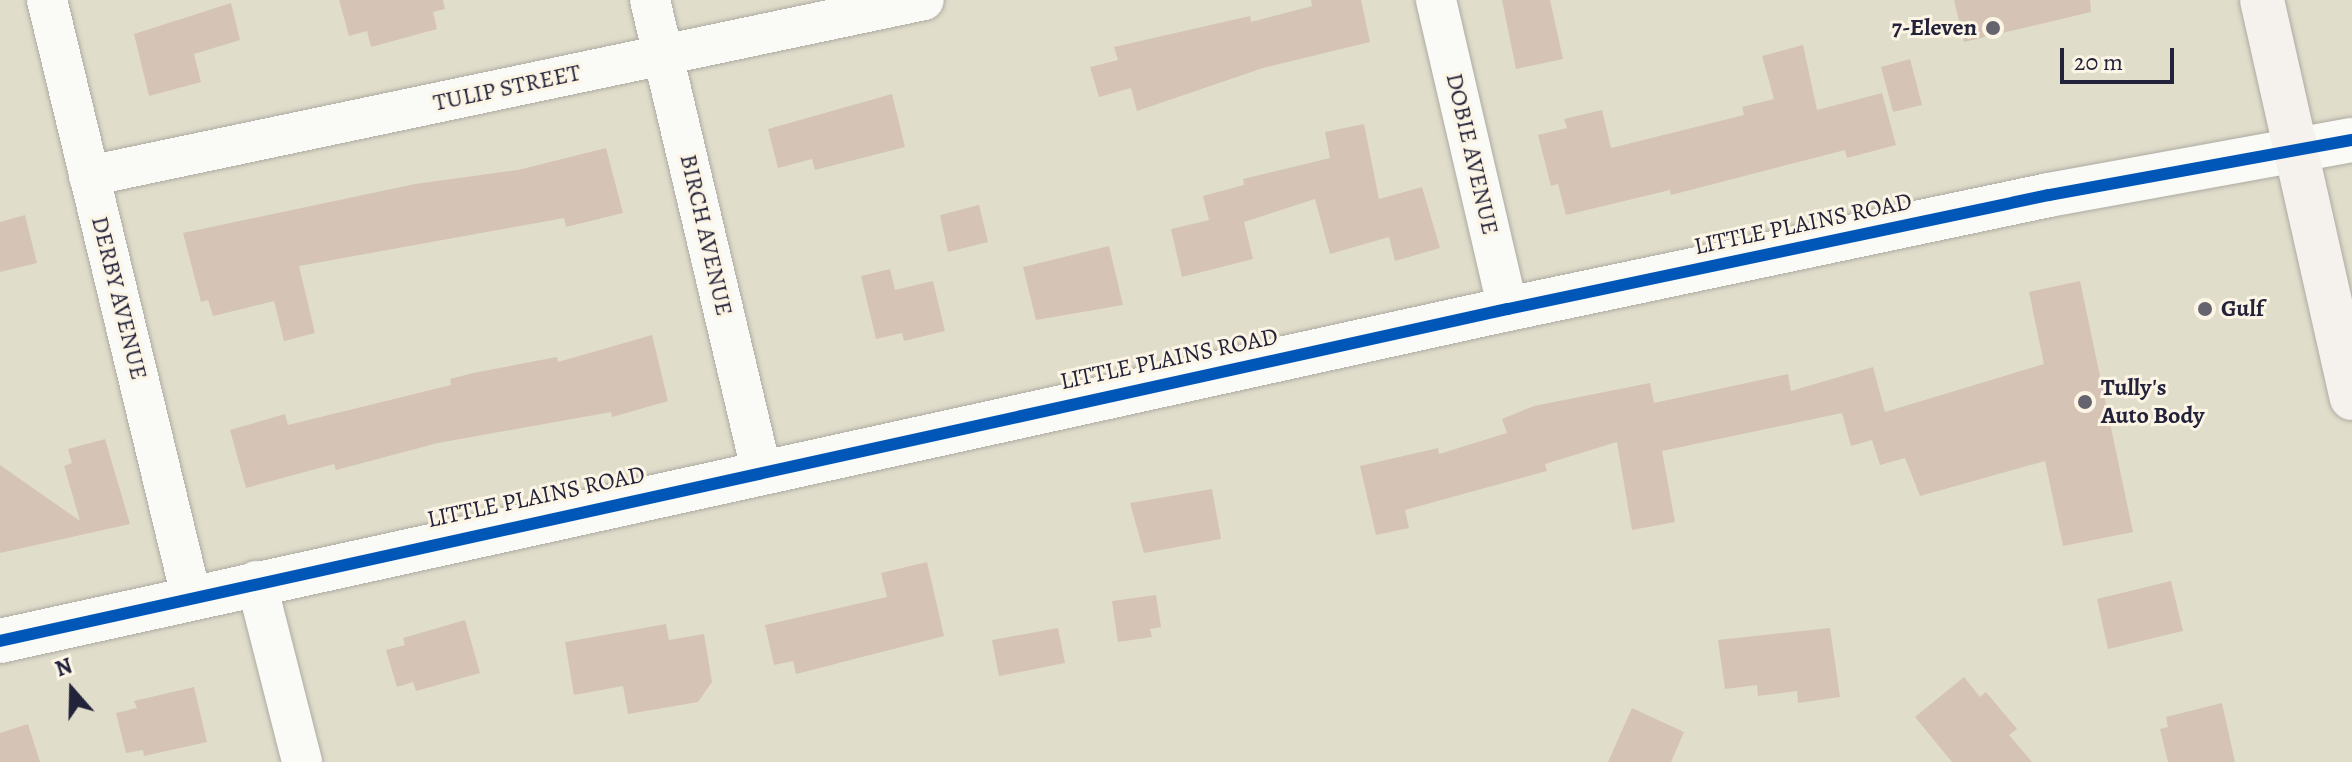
<!DOCTYPE html>
<style>
body{margin:0}
#map{position:relative;width:2352px;height:762px;overflow:hidden;background:#e1ddcb;font-family:Alegreya,serif}
div>[style]{position:absolute}
.building>*{inset:0;background:#d5c4b6}
.roads{filter:drop-shadow(0 0 2px #adaba2) drop-shadow(0 0 2px #adaba2)}
.minor>*{height:40px;margin:-20px;padding:0 20px;transform-origin:20px;border-radius:20px;background:#fafaf7}
.tertiary>*{height:44px;margin:-22px;padding:0 22px;transform-origin:22px;border-radius:22px;background:#fafaf7}
.secondary>*{height:44px;margin:-22px;padding:0 22px;transform-origin:22px;border-radius:22px;background:#f5f1ed}
.cycleway>*{height:12px;margin:-6px;padding:0 6px;transform-origin:6px;border-radius:6px;background:#0057b8}
.dots>*{width:22px;height:22px;translate:-50% -50%;box-sizing:border-box;border:4px solid #fcf5e5;border-radius:50%}
span{translate:-50% -50%;white-space:nowrap;text-align:center;line-height:1.15;-webkit-text-stroke:6px #fcf5e5;paint-order:stroke}
.poi-label{font-size:24px;color:#22223b;font-weight:700}
.right{translate:-100% -50%;text-align:right}
.left{translate:0 -50%;text-align:left}
.street-label{font-size:24px;color:#22223b}
.north{position:absolute;left:32px;top:650px;width:80px;height:80px;-webkit-text-stroke:6px #fcf5e5;paint-order:stroke;rotate:340deg;font-size:22px;font-weight:700;line-height:32px;text-align:center;color:#22223b}
.north::after{content:'';display:block;margin:auto;width:28px;height:36px;background:#22223b;clip-path:polygon(50% 0,100% 100%,50% 72%,0 100%)}
.scale{position:absolute;left:2060px;top:48px;width:114px;height:36px;box-sizing:border-box;border:4px solid #22223b;border-top:0;padding-left:10px;font-size:24px;line-height:28px;white-space:nowrap;color:#22223b;-webkit-text-stroke:6px #fcf5e5;paint-order:stroke}
</style>
<div id="map">
<div class="building">
<i style="clip-path:polygon(339px 0,443px 0,445px 9px,433px 12px,437px 29px,371px 47px,367px 31px,349px 36px)"></i>
<i style="clip-path:polygon(1311px 0,1361px 0,1370px 42px,1263px 68px,1137px 111px,1131px 88px,1099px 97px,1090px 67px,1118px 60px,1114px 47px,1250px 16px,1251px 22px,1312px 6px)"></i>
<i style="clip-path:polygon(1502px 0,1550px 0,1563px 59px,1516px 69px)"></i>
<i style="clip-path:polygon(1954px 0,2090px 0,2091px 12px,1964px 42px)"></i>
<i style="clip-path:polygon(231px 3px,240px 40px,194px 54px,201px 82px,149px 96px,134px 34px)"></i>
<i style="clip-path:polygon(1803px 45px,1817px 110px,1882px 93px,1896px 145px,1847px 158px,1845px 150px,1671px 195px,1670px 190px,1566px 215px,1558px 184px,1551px 186px,1538px 135px,1567px 128px,1564px 119px,1602px 110px,1611px 148px,1744px 115px,1742px 107px,1774px 99px,1762px 56px)"></i>
<i style="clip-path:polygon(1910px 59px,1922px 105px,1893px 112px,1881px 67px)"></i>
<i style="clip-path:polygon(892px 94px,905px 147px,815px 170px,812px 159px,778px 168px,768px 129px)"></i>
<i style="clip-path:polygon(1364px 124px,1379px 199px,1422px 187px,1440px 248px,1395px 261px,1389px 237px,1330px 254px,1315px 199px,1244px 222px,1253px 259px,1182px 277px,1171px 229px,1209px 220px,1203px 196px,1244px 185px,1243px 179px,1330px 158px,1325px 132px)"></i>
<i style="clip-path:polygon(606px 148px,623px 213px,566px 227px,564px 218px,299px 266px,315px 333px,284px 341px,274px 301px,213px 316px,208px 300px,201px 302px,183px 233px,415px 184px,518px 170px)"></i>
<i style="clip-path:polygon(979px 205px,988px 242px,948px 252px,940px 215px)"></i>
<i style="clip-path:polygon(25px 215px,37px 263px,0 272px,0 222px)"></i>
<i style="clip-path:polygon(1109px 246px,1123px 305px,1036px 320px,1023px 267px)"></i>
<i style="clip-path:polygon(890px 269px,895px 290px,933px 281px,945px 331px,904px 341px,902px 333px,876px 339px,861px 276px)"></i>
<i style="clip-path:polygon(2080px 281px,2133px 532px,2063px 546px,2045px 461px,1920px 496px,1905px 458px,1880px 465px,1872px 440px,1851px 446px,1842px 413px,1662px 451px,1675px 522px,1632px 530px,1617px 442px,1545px 464px,1547px 471px,1405px 510px,1409px 528px,1376px 535px,1360px 466px,1438px 448px,1439px 454px,1507px 433px,1502px 419px,1534px 406px,1650px 383px,1654px 403px,1788px 374px,1791px 391px,1873px 367px,1885px 412px,2044px 364px,2029px 292px)"></i>
<i style="clip-path:polygon(652px 335px,668px 401px,612px 417px,611px 412px,438px 443px,336px 470px,334px 464px,246px 488px,230px 430px,285px 414px,288px 425px,451px 385px,450px 379px,473px 373px,557px 357px,558px 362px)"></i>
<i style="clip-path:polygon(105px 439px,130px 524px,0 553px,0 465px,80px 521px,64px 466px,72px 463px,68px 449px)"></i>
<i style="clip-path:polygon(1212px 489px,1221px 539px,1144px 553px,1130px 503px)"></i>
<i style="clip-path:polygon(927px 562px,944px 636px,796px 674px,793px 661px,774px 665px,765px 625px,887px 597px,881px 573px)"></i>
<i style="clip-path:polygon(2171px 581px,2183px 631px,2108px 649px,2097px 599px)"></i>
<i style="clip-path:polygon(1156px 595px,1161px 627px,1150px 629px,1152px 637px,1118px 642px,1112px 601px)"></i>
<i style="clip-path:polygon(465px 620px,480px 673px,416px 691px,413px 682px,397px 687px,386px 650px,405px 645px,403px 638px)"></i>
<i style="clip-path:polygon(666px 624px,669px 640px,704px 634px,712px 682px,698px 702px,628px 714px,623px 686px,574px 695px,565px 642px)"></i>
<i style="clip-path:polygon(1058px 628px,1065px 663px,999px 676px,992px 640px)"></i>
<i style="clip-path:polygon(1830px 628px,1840px 697px,1798px 703px,1797px 691px,1758px 696px,1757px 685px,1725px 689px,1718px 640px)"></i>
<i style="clip-path:polygon(1964px 677px,1980px 697px,1986px 692px,2017px 729px,2009px 735px,2032px 762px,1952px 762px,1915px 717px)"></i>
<i style="clip-path:polygon(194px 687px,207px 742px,144px 756px,143px 750px,126px 753px,116px 713px,137px 708px,134px 701px)"></i>
<i style="clip-path:polygon(2222px 703px,2235px 762px,2168px 762px,2160px 729px,2168px 727px,2166px 717px)"></i>
<i style="clip-path:polygon(1632px 708px,1684px 732px,1671px 762px,1608px 762px)"></i>
<i style="clip-path:polygon(28px 724px,40px 762px,0 762px,0 733px)"></i>
</div>
<div class="roads">
<div class="minor">
<i style="left:47px;top:0;width:613px;rotate:76.42deg"></i>
<i style="left:650px;top:0;width:483px;rotate:76.7deg"></i>
<i style="left:1436px;top:0;width:317px;rotate:76.9deg"></i>
<i style="left:89px;top:176px;width:853px;rotate:-11.9deg"></i>
<i style="left:256px;top:581px;width:187px;rotate:75.7deg"></i>
</div>
<div class="tertiary">
<i style="left:0;top:641px;width:1544px;rotate:-12.42deg"></i>
<i style="left:1508px;top:309px;width:553px;rotate:-11.9deg"></i>
<i style="left:2049px;top:195px;width:308px;rotate:-10.3deg"></i>
</div>
<div class="secondary">
<i style="left:2262px;top:0;width:408px;rotate:77.3deg"></i>
</div>
</div>
<div class="cycleway">
<i style="left:0;top:641px;width:1544px;rotate:-12.42deg"></i>
<i style="left:1508px;top:309px;width:553px;rotate:-11.9deg"></i>
<i style="left:2049px;top:195px;width:308px;rotate:-10.3deg"></i>
</div>
<div class="dots">
<i style="left:1993px;top:28px;background:#65636d"></i>
<i style="left:2205px;top:309px;background:#65636d"></i>
<i style="left:2085px;top:402px;background:#65636d"></i>
</div>
<div class="poi-label">
<span class="right" style="left:1977px;top:28px">7-Eleven</span>
<span class="left" style="left:2221px;top:309px">Gulf</span>
<span class="left" style="left:2101px;top:402px">Tully's<br>Auto Body</span>
</div>
<div class="street-label">
<span style="left:507px;top:88px;rotate:-12deg">TULIP STREET</span>
<span style="left:1472px;top:154px;rotate:77deg">DOBIE AVENUE</span>
<span style="left:1803px;top:224px;rotate:-12deg">LITTLE PLAINS ROAD</span>
<span style="left:706px;top:235px;rotate:77deg">BIRCH AVENUE</span>
<span style="left:119px;top:298px;rotate:76deg">DERBY AVENUE</span>
<span style="left:1169px;top:359px;rotate:-12deg">LITTLE PLAINS ROAD</span>
<span style="left:536px;top:497px;rotate:-12deg">LITTLE PLAINS ROAD</span>
</div>
<div class="north">N</div>
<div class="scale">20 m</div>
</div>
